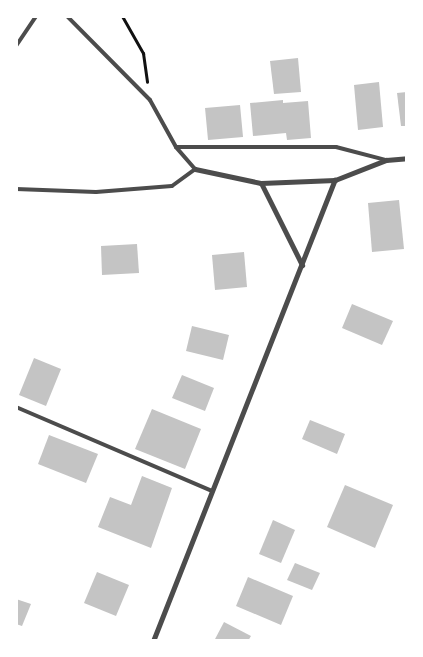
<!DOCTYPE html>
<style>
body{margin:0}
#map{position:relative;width:423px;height:657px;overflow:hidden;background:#fff;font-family:"Noto Sans",sans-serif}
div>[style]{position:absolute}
.building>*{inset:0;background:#c4c4c4}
.path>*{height:3px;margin:-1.5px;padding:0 1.5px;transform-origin:1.5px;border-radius:1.5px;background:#111}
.service>*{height:4px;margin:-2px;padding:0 2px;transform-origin:2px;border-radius:2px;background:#4c4c4c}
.minor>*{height:5px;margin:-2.5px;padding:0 2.5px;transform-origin:2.5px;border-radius:2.5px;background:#4c4c4c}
span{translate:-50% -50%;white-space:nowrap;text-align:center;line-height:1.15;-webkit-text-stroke:5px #fff;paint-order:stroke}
.frame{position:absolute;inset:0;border:18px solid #fff;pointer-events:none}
</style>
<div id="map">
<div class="building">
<i style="clip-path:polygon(298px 58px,301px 92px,274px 94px,270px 61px)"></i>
<i style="clip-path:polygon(379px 82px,383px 127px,358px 130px,354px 85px)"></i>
<i style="clip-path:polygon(407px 92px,407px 126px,401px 126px,397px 93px)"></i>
<i style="clip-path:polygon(283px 100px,283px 103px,308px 101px,311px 138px,287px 140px,286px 133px,253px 136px,250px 103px)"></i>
<i style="clip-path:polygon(240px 105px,243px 137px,208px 140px,205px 108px)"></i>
<i style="clip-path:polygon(399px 200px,404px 249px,372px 252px,368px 203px)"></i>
<i style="clip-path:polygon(137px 244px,139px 273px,102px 275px,101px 246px)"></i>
<i style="clip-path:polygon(244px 252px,247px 287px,215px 290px,212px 255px)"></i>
<i style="clip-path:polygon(352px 304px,393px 321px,382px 345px,342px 328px)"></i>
<i style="clip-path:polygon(192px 326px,229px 335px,223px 360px,186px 351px)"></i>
<i style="clip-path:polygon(34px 358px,61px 369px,46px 406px,19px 395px)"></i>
<i style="clip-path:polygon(182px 375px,214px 388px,205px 411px,172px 398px)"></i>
<i style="clip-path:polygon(152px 409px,201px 429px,185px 469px,135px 449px)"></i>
<i style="clip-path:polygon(310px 420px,345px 434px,337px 454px,302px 439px)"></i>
<i style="clip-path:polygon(49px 435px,98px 454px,86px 483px,38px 464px)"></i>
<i style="clip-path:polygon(142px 476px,172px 488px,151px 548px,98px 527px,110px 497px,131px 505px)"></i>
<i style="clip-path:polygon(345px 485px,393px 505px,375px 548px,327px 527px)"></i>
<i style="clip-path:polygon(273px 520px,295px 530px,281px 563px,259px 554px)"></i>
<i style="clip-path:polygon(295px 563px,320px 573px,312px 590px,287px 580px)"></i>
<i style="clip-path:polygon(97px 572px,129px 585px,116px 616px,84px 603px)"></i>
<i style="clip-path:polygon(248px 577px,293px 596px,281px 625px,236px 606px)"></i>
<i style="clip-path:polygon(16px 599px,31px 604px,22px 626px,16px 624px)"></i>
<i style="clip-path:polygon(224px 622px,251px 636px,248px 641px,214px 641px)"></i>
</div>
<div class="path">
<i style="left:122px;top:16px;width:43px;rotate:60.4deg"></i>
<i style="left:143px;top:53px;width:29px;rotate:82deg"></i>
</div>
<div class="service">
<i style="left:16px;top:46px;width:36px;rotate:-56deg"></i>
<i style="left:176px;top:147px;width:160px"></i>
<i style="left:336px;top:147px;width:52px;rotate:14.6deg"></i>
<i style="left:16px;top:189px;width:80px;rotate:2.1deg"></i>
<i style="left:96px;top:192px;width:76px;rotate:-4.5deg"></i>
<i style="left:172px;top:186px;width:29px;rotate:-36deg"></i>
<i style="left:195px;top:169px;width:29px;rotate:-131deg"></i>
<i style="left:176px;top:147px;width:54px;rotate:-119deg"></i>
<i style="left:150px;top:100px;width:118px;rotate:-134.7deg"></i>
<i style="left:16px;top:407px;width:213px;rotate:23.2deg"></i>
</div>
<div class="minor">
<i style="left:195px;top:169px;width:67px;rotate:12deg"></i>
<i style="left:261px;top:183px;width:74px;rotate:-2.3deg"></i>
<i style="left:335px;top:180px;width:55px;rotate:-21.4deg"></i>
<i style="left:386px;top:160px;width:21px;rotate:-5deg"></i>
<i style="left:261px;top:183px;width:92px;rotate:63.4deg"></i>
<i style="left:153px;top:641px;width:496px;rotate:-68.5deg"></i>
</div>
<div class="frame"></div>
</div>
